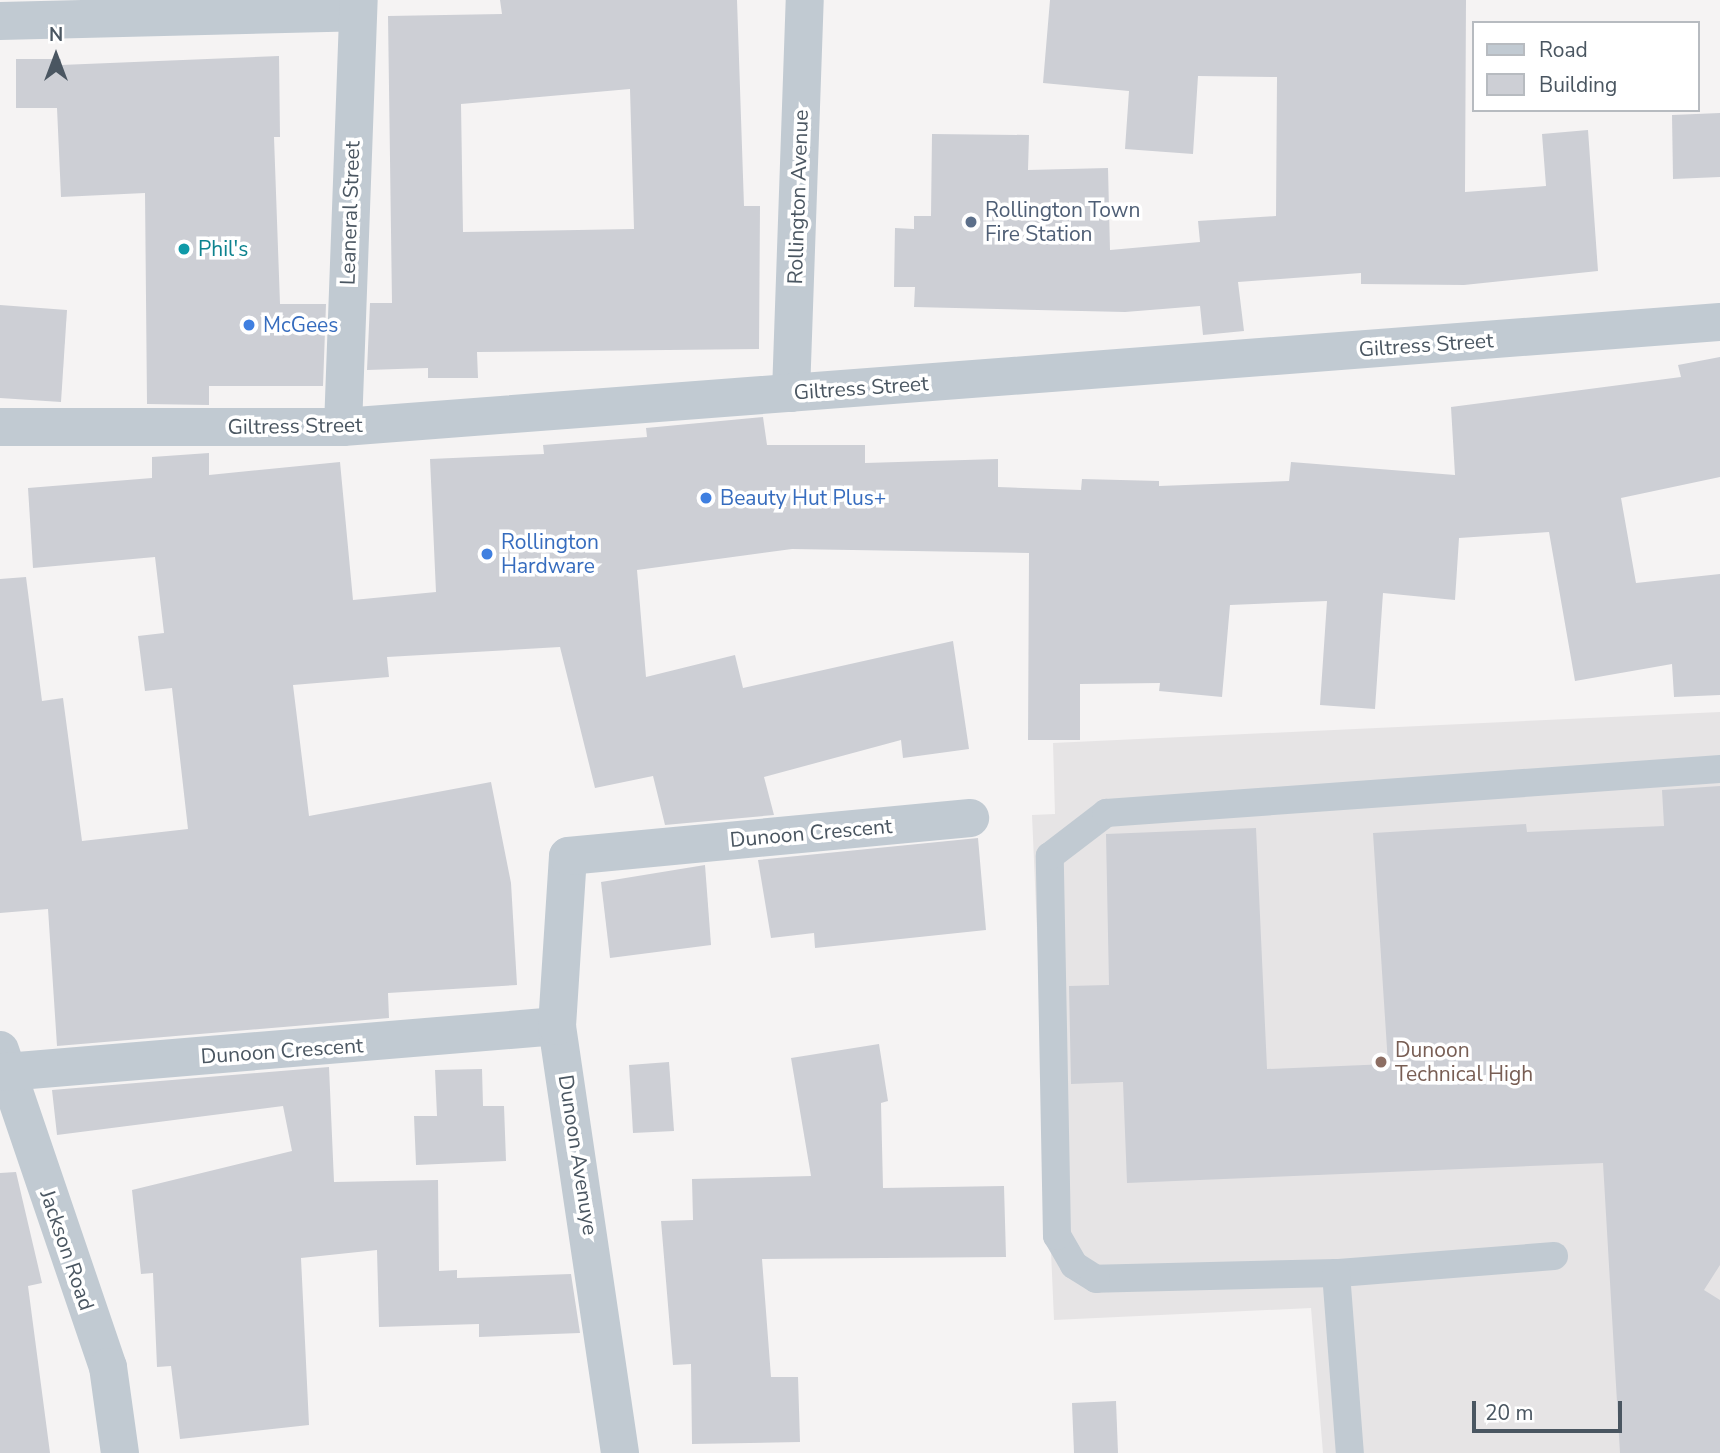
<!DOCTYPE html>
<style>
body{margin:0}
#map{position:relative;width:1720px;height:1453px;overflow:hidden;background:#f5f3f3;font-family:"Nunito Sans",sans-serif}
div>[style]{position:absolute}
.education>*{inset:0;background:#e6e4e5}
.building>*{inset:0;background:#cdcfd5}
.lane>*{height:28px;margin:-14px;padding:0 14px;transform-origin:14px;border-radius:14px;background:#c1cad2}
.street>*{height:38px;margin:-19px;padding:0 19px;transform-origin:19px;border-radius:19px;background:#c1cad2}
.dots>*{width:19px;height:19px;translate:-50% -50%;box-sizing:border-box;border:4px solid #fff;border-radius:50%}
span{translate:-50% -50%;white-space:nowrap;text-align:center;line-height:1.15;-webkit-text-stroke:7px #fff;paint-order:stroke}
.street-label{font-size:21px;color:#4a5661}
.service-label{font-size:21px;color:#4e5e75}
.left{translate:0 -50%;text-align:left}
.culture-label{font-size:21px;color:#0d838f}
.shop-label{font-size:21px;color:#366cbe}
.education-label{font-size:21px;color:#785e54}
.legend{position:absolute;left:1472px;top:21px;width:228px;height:91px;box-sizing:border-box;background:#fff;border:2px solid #b7bbc0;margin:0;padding:9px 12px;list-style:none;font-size:21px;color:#4a5661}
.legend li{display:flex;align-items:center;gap:14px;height:35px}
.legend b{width:35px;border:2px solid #b7bbc0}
.north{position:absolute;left:21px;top:21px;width:70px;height:70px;-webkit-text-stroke:5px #fff;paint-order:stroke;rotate:0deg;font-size:19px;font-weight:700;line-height:28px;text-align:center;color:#4a5661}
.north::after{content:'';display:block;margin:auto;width:24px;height:32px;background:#4a5661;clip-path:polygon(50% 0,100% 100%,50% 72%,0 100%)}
.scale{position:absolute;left:1472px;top:1401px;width:150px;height:32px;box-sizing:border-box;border:4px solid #4a5661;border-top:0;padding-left:9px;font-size:21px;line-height:24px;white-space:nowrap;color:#4a5661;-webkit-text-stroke:5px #fff;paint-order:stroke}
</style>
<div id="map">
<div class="education">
<i style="clip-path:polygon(1720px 712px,1720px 1453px,1323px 1453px,1311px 1308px,1054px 1320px,1032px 815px,1055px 814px,1053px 743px)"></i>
</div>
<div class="building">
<i style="clip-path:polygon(evenodd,500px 0,737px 0,744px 206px,760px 206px,759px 349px,477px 352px,478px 378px,428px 378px,428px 368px,367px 370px,370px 303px,392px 303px,388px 16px,502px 14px,500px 0,630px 89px,634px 229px,463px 232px,461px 104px,630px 89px)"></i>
<i style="clip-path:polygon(1050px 0,1466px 0,1465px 192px,1546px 186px,1542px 134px,1588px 130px,1598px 271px,1464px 285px,1361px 284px,1361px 273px,1238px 282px,1244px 331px,1203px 335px,1200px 306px,1125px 312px,914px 307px,915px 287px,894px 287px,895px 228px,914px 229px,914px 216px,931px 216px,932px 134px,1029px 135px,1028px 170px,1108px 168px,1110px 250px,1200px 242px,1198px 221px,1276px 216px,1277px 77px,1198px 76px,1193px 154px,1125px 149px,1129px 91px,1043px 83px)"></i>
<i style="clip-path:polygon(279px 56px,280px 137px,274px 137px,280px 304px,326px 304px,323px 386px,209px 386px,209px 405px,147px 404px,145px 193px,61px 197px,57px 108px,16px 108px,16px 59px,61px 59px,61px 65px)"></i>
<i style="clip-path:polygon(1720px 113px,1720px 177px,1673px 179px,1672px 115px)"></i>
<i style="clip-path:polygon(0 305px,67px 310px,61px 402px,0 398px)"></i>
<i style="clip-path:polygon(1720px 357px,1720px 477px,1621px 498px,1636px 583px,1720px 574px,1720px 695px,1674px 697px,1672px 664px,1575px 681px,1549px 532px,1459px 538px,1455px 600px,1383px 593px,1375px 709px,1320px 705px,1327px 601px,1230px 605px,1222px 697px,1159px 691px,1160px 683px,1080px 684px,1080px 740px,1028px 740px,1029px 553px,792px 549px,637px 570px,646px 677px,735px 655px,743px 688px,953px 641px,969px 749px,903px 758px,901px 740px,764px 777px,774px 815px,665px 825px,653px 776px,595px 788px,560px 647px,387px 657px,389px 677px,293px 685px,309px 816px,491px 782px,511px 883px,517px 985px,388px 993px,389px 1018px,57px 1046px,48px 909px,0 913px,0 579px,26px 577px,42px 701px,63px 698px,82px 841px,188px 829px,172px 688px,145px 691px,138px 636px,164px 633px,155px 557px,33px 568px,28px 488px,152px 478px,152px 457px,209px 453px,209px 475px,340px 462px,353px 600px,436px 592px,430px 459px,544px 454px,543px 445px,647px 437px,646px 428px,763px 417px,767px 445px,865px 445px,865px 463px,998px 459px,998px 487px,1081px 490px,1082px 479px,1159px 481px,1159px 486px,1289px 481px,1291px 462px,1455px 475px,1451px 407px,1681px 377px,1678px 365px)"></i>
<i style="clip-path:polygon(1720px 786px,1720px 1265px,1704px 1290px,1720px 1300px,1720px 1453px,1620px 1453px,1603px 1163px,1127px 1183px,1123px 1082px,1071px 1084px,1069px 986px,1109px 985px,1106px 834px,1256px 828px,1267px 1069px,1388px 1064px,1373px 833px,1526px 824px,1527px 832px,1664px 826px,1662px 790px)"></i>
<i style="clip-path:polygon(978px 838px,986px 930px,815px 948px,814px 933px,771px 938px,758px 860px)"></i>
<i style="clip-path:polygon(705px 865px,711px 945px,610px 958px,601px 882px)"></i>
<i style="clip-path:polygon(879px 1044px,888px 1101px,881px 1103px,883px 1188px,1004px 1186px,1006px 1257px,762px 1259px,771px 1377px,798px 1377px,800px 1442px,692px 1444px,691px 1364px,673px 1365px,661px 1221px,693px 1220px,692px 1179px,811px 1176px,791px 1058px)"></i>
<i style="clip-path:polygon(669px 1062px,674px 1131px,633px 1133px,629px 1065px)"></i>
<i style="clip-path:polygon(329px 1067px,334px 1182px,438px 1180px,439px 1271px,457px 1270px,457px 1278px,571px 1274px,580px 1333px,479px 1337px,479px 1324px,379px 1327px,377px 1250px,301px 1258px,309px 1425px,180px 1439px,171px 1366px,157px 1367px,153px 1273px,141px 1274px,132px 1190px,292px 1151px,283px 1106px,57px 1135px,52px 1090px)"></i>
<i style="clip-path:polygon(482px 1069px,483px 1106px,504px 1106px,506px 1161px,416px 1165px,414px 1116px,437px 1116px,435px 1070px)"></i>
<i style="clip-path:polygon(16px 1172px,42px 1283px,28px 1286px,50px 1453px,0 1453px,0 1173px)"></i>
<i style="clip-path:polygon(1116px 1401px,1118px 1453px,1074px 1453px,1072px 1403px)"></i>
</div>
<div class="lane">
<i style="left:1554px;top:1256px;width:219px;rotate:175.5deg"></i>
<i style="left:1336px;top:1273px;width:240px;rotate:178.6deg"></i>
<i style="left:1096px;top:1279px;width:26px;rotate:-148deg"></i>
<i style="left:1074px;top:1265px;width:34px;rotate:-120deg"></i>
<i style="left:1057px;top:1236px;width:380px;rotate:-91.1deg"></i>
<i style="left:1050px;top:856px;width:71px;rotate:-37.5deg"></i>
<i style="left:1106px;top:813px;width:616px;rotate:-4.1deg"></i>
<i style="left:1336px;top:1273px;width:181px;rotate:85.6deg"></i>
</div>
<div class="street">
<i style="left:0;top:21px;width:358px;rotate:-1.4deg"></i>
<i style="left:791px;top:393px;width:393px;rotate:-88deg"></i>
<i style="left:0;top:427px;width:343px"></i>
<i style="left:343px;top:427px;width:1381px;rotate:-4.36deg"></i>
<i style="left:343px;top:427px;width:427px;rotate:-87.9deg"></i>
<i style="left:0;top:1050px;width:335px;rotate:71.2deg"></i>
<i style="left:108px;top:1367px;width:87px;rotate:82.1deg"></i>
<i style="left:6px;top:1072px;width:553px;rotate:-4.77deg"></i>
<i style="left:620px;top:1453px;width:432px;rotate:-98.4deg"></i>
<i style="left:557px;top:1026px;width:170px;rotate:-86.3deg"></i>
<i style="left:568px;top:856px;width:404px;rotate:-5.4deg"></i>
</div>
<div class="dots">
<i style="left:971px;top:222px;background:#5c6f8a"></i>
<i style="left:184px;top:249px;background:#0f9aa8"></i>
<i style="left:249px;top:325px;background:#3f7fe0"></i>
<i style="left:706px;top:498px;background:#3f7fe0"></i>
<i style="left:487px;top:554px;background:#3f7fe0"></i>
<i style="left:1381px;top:1062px;background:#8d6e63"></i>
</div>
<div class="street-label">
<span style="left:798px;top:197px;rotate:-88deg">Rollington Avenue</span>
<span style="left:350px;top:213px;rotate:-88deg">Leaneral Street</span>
<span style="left:1426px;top:345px;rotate:-4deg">Giltress Street</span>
<span style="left:861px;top:388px;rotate:-4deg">Giltress Street</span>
<span style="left:295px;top:426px;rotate:-1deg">Giltress Street</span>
<span style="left:811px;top:833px;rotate:-5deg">Dunoon Crescent</span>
<span style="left:282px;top:1051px;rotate:-4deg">Dunoon Crescent</span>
<span style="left:578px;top:1155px;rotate:81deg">Dunoon Avenuye</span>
<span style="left:67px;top:1250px;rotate:71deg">Jackson Road</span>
</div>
<div class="service-label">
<span class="left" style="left:985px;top:222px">Rollington Town<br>Fire Station</span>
</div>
<div class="culture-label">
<span class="left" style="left:198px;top:249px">Phil's</span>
</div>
<div class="shop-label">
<span class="left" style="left:263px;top:325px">McGees</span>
<span class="left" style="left:720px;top:498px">Beauty Hut Plus+</span>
<span class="left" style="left:501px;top:554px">Rollington<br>Hardware</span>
</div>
<div class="education-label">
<span class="left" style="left:1395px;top:1062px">Dunoon<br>Technical High</span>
</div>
<ul class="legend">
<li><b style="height:9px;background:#c1cad2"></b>Road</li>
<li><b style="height:19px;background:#cdcfd5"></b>Building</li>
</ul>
<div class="north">N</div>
<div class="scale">20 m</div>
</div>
